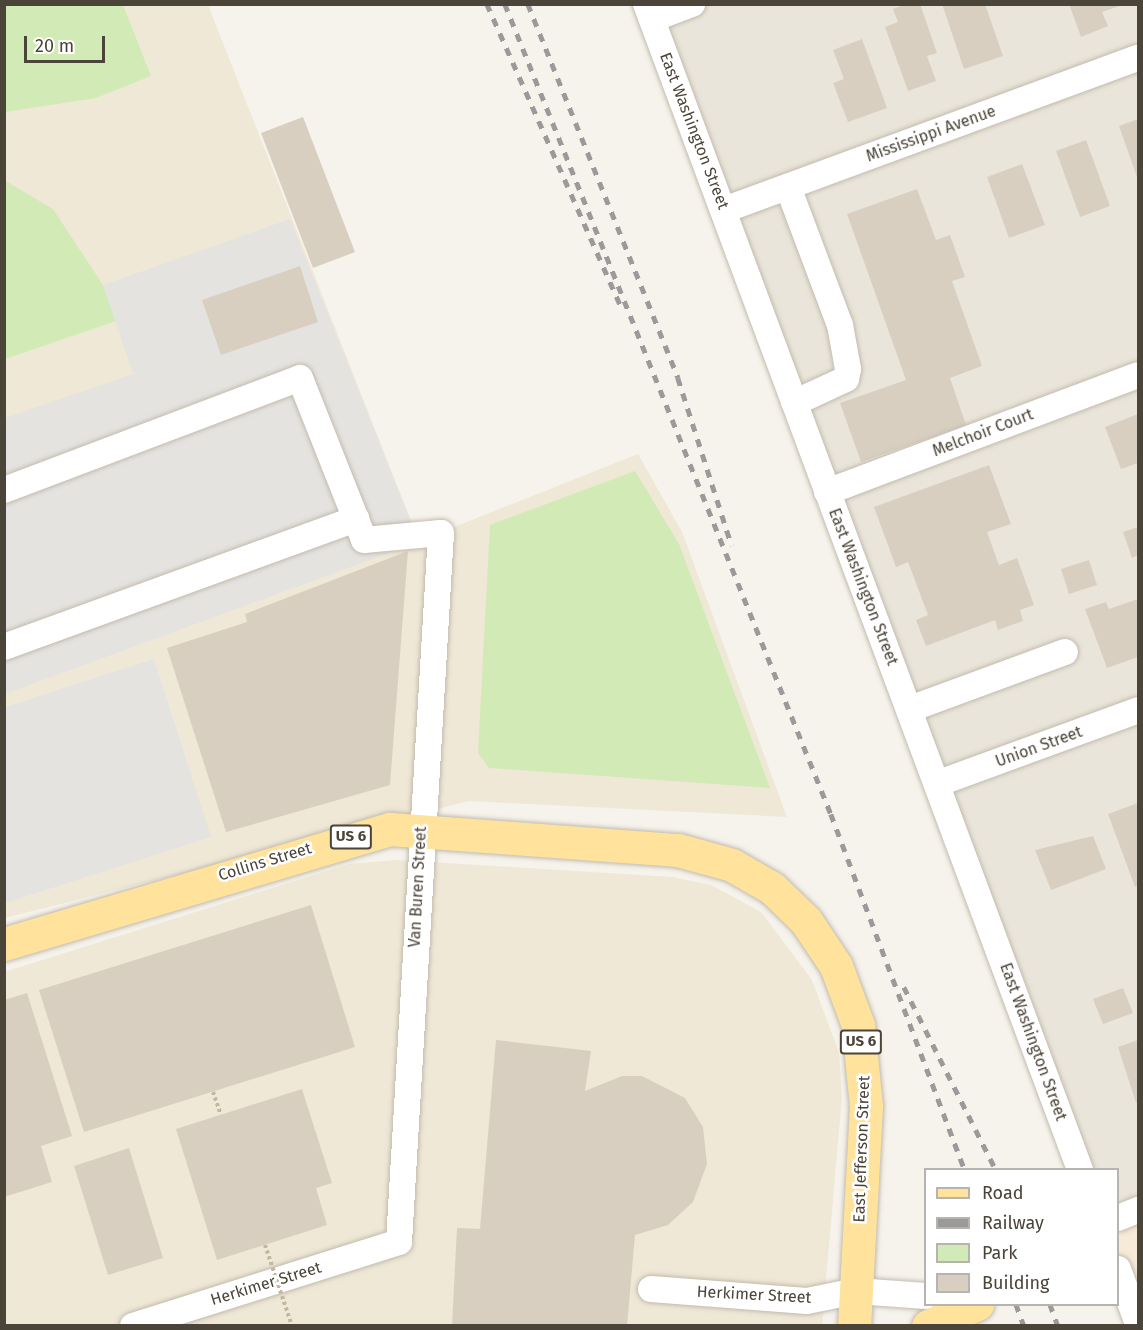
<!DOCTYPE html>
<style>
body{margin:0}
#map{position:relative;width:1143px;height:1330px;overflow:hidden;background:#f6f3ec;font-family:"Fira Sans",sans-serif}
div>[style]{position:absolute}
.residential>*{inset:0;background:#eae5da}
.commercial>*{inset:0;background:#f7ead8}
.education>*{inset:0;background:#efe8d6}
.green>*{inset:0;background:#d2eab5}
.parking>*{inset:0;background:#e5e3e0}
.building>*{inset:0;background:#d8cfc1}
.path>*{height:4px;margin-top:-2px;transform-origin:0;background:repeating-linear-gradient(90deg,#c4b79f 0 3px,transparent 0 6px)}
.roads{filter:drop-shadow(0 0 2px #c2bbae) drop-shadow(0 0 2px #c2bbae)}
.minor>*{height:26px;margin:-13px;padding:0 13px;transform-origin:13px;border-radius:13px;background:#fff}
.major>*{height:33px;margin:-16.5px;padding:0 16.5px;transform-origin:16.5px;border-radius:16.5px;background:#ffe39c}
.rail>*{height:4.5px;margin-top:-2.25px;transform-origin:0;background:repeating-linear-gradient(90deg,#9a9a9a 0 8px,transparent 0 16px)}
.path-bridge>*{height:4px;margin-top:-2px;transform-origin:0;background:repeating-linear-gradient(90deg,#c4b79f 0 3px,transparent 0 6px)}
span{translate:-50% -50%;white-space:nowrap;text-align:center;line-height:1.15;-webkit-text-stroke:5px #fff;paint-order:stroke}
.shield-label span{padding:2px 4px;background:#fff;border:2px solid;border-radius:4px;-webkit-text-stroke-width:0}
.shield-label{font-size:15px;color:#4b4439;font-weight:700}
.street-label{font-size:16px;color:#4b4439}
.frame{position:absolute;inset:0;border:6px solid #4b4439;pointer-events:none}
.legend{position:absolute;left:924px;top:1168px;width:195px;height:138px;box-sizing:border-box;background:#fff;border:2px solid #b7b4b0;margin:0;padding:8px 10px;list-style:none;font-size:18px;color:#4b4439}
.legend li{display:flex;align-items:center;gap:12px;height:30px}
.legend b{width:30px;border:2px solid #b7b4b0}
.scale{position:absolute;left:24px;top:36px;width:81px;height:27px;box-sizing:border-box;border:3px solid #4b4439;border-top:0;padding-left:8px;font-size:18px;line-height:21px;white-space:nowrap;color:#4b4439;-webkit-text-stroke:4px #fff;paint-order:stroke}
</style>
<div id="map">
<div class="residential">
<i style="clip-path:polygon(640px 5px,1138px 5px,1138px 1210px,1118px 1218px,1118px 1170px,1071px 1169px)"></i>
</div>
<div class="commercial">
<i style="clip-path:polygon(1138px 1216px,1138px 1312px,1118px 1258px,1118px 1224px)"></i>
</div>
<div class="education">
<i style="clip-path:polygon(5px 5px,208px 5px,419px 541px,638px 454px,682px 532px,787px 817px,469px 801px,5px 918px)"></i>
<i style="clip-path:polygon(397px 860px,672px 877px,711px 885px,761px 912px,812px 980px,839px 1053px,842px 1097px,822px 1325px,5px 1325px,4px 972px,349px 864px)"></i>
</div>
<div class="green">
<i style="clip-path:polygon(5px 4px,123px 5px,151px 76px,96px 98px,5px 112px)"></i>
<i style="clip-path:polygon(4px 180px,53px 209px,103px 285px,116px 321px,5px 359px)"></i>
<i style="clip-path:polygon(635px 471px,679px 544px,770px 788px,489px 768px,478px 753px,490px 525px)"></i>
</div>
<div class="parking">
<i style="clip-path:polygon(290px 219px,419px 542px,5px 694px,5px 418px,133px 374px,103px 285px)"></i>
<i style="clip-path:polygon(154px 659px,211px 837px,5px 903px,5px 707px)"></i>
</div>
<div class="building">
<i style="clip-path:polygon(907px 4px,920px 4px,937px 53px,927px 56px,936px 81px,908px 91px,885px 27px,898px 22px,893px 9px)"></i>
<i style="clip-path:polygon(942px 4px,985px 4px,1003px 56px,964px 69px)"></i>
<i style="clip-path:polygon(1069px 4px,1122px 4px,1122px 5px,1102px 12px,1108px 26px,1081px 37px)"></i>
<i style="clip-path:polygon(862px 39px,887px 108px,848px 122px,833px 83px,844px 79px,833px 50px)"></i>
<i style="clip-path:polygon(303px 117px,355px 252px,313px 268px,261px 133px)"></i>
<i style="clip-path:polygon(1138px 119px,1138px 180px,1119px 126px)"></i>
<i style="clip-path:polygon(1086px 140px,1110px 206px,1080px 217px,1056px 151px)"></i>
<i style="clip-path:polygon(1022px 164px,1045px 225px,1009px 238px,987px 177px)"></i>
<i style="clip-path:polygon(917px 189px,936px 240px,950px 235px,965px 277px,952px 281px,982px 366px,950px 378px,966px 425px,861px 462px,840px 403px,906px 380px,847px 214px)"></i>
<i style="clip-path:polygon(300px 266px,318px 322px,221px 355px,202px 300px)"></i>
<i style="clip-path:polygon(1138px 414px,1138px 463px,1121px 469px,1105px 427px)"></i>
<i style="clip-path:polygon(989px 465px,1011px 524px,987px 532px,999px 565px,1017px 558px,1034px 605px,1020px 610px,1023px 621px,998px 630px,995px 620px,926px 646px,916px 620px,928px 615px,908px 562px,896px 567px,874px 507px)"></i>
<i style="clip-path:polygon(1138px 527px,1138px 555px,1132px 558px,1123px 532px)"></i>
<i style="clip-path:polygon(408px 551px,390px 785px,226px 832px,167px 648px,247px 622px,245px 614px)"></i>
<i style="clip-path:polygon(1089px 560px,1097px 585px,1069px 594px,1061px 569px)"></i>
<i style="clip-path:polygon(1138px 599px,1138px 657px,1107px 668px,1085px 609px,1106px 602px,1109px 609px)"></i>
<i style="clip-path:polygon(1138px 803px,1138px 885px,1135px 887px,1108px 814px)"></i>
<i style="clip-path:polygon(1093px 836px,1106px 869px,1051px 890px,1035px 850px)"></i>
<i style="clip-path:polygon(311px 905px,355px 1047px,84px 1132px,39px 990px)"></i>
<i style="clip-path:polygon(1123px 988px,1133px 1013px,1103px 1024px,1093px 999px)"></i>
<i style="clip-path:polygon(27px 993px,72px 1136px,41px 1146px,52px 1182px,4px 1197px,4px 1000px)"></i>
<i style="clip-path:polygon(496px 1040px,591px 1051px,585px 1091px,622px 1076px,642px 1076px,685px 1098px,703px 1127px,707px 1164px,693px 1202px,668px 1225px,635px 1235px,627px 1326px,452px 1326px,457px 1228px,480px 1229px)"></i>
<i style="clip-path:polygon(1138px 1040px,1138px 1102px,1136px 1103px,1118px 1047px)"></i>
<i style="clip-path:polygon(302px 1089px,332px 1183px,316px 1188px,327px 1225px,217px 1260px,176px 1129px)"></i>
<i style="clip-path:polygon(129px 1148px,163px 1258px,108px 1275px,74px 1166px)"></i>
</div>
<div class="path">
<i style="left:213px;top:1092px;width:24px;rotate:71deg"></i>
</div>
<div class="roads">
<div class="minor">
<i style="left:646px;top:4px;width:1244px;rotate:69.58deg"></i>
<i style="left:652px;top:19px;width:43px;rotate:-20.6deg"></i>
<i style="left:788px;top:187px;width:147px;rotate:69.4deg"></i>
<i style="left:840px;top:325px;width:45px;rotate:79.7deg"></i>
<i style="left:848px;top:369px;width:10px;rotate:101deg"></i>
<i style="left:846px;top:379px;width:57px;rotate:155.2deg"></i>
<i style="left:724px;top:210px;width:441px;rotate:-20.2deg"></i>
<i style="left:4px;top:490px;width:316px;rotate:-20.7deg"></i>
<i style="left:300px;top:378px;width:174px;rotate:68.4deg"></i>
<i style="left:364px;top:540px;width:77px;rotate:-5.2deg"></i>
<i style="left:441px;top:533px;width:710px;rotate:93.39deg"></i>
<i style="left:399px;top:1242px;width:279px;rotate:162.5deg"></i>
<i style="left:827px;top:492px;width:332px;rotate:-20.6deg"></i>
<i style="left:4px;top:647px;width:375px;rotate:-20deg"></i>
<i style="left:910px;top:709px;width:165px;rotate:-20.2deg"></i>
<i style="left:939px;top:783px;width:212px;rotate:-20.1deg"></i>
<i style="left:1118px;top:1218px;width:22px;rotate:-22deg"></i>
<i style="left:1118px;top:1269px;width:59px;rotate:70deg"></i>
<i style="left:651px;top:1289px;width:156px;rotate:4.4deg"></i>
<i style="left:807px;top:1301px;width:50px;rotate:-11.5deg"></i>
<i style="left:856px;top:1291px;width:70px;rotate:4.1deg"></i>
</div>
<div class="major">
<i style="left:4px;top:944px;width:403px;rotate:-16.6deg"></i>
<i style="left:390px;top:829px;width:289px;rotate:4.2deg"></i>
<i style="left:678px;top:850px;width:56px;rotate:15.5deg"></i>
<i style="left:732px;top:865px;width:46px;rotate:29.9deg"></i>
<i style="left:772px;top:888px;width:47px;rotate:44.1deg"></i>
<i style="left:806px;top:921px;width:54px;rotate:56.3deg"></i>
<i style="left:836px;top:966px;width:63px;rotate:69.6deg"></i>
<i style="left:858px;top:1025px;width:81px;rotate:84.4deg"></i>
<i style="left:866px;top:1106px;width:220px;rotate:93.1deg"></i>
<i style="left:928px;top:1326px;width:54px;rotate:-24.2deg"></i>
</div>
</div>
<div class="rail">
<i style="left:487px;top:4px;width:334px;rotate:66.1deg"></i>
<i style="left:505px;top:4px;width:873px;rotate:68.08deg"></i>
<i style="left:831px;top:814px;width:380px;rotate:69.4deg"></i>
<i style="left:528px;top:4px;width:403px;rotate:68.1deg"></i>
<i style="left:678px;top:378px;width:176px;rotate:72.2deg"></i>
<i style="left:904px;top:987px;width:205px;rotate:63.3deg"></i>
<i style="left:1016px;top:1304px;width:23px;rotate:70deg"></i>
<i style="left:1050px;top:1304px;width:23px;rotate:70deg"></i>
</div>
<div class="path-bridge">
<i style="left:265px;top:1245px;width:85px;rotate:71.6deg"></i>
</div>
<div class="shield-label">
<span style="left:351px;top:837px">US 6</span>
<span style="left:861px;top:1042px">US 6</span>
</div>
<div class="street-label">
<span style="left:694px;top:131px;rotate:69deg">East Washington Street</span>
<span style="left:931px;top:134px;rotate:-20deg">Mississippi Avenue</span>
<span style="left:983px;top:433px;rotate:-21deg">Melchoir Court</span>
<span style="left:863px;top:587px;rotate:69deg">East Washington Street</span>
<span style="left:1039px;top:747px;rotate:-20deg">Union Street</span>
<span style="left:265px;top:862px;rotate:-17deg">Collins Street</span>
<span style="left:418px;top:887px;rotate:-87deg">Van Buren Street</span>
<span style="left:1033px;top:1042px;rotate:70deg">East Washington Street</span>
<span style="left:862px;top:1149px;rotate:-88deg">East Jefferson Street</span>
<span style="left:266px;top:1284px;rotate:-17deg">Herkimer Street</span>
<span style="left:754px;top:1295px;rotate:3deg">Herkimer Street</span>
</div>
<div class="frame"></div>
<ul class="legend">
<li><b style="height:8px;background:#ffe39c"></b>Road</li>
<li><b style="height:8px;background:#9a9a9a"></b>Railway</li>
<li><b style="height:16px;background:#d2eab5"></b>Park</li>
<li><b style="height:16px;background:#d8cfc1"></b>Building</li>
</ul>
<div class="scale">20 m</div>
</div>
